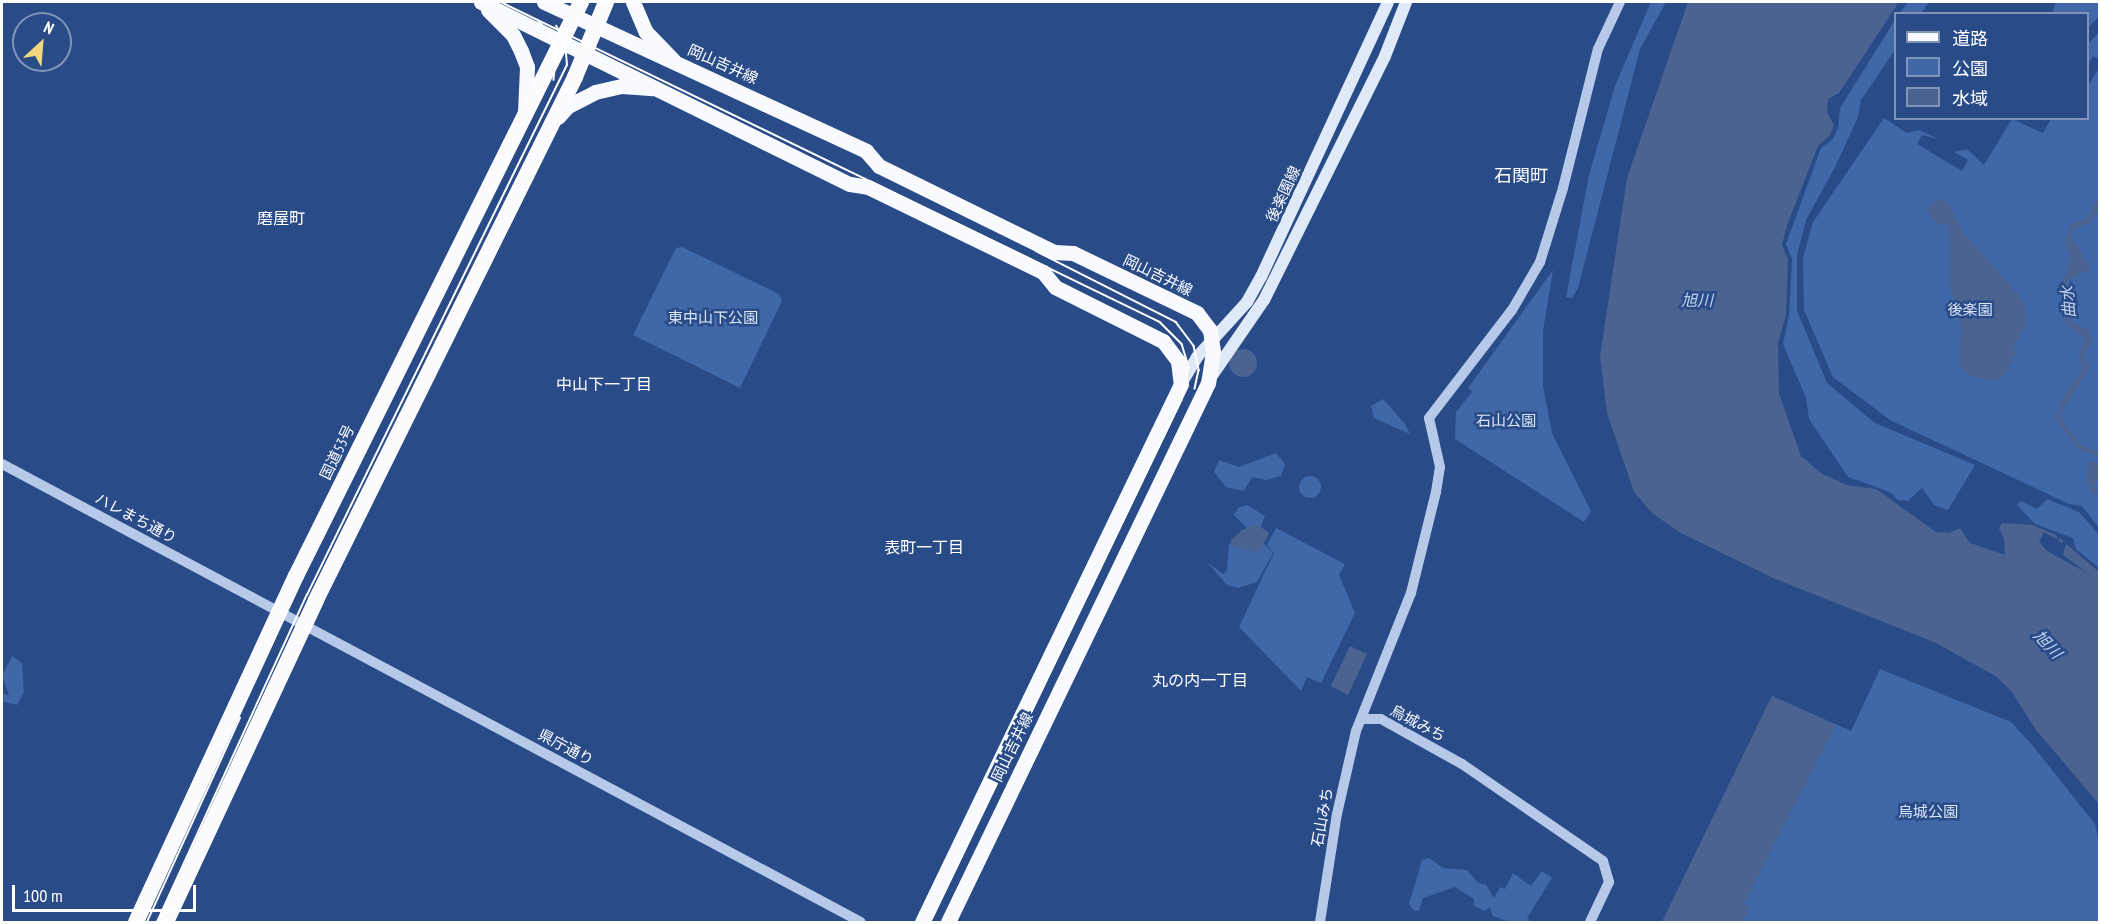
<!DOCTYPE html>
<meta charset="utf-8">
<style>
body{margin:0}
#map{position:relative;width:2101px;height:924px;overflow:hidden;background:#294c89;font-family:"PT Sans Narrow","Noto Sans JP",sans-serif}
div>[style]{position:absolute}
.green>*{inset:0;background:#4067a7}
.round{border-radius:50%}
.water>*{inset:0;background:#4b6390}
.pier>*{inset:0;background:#294c89}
.tertiary>*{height:10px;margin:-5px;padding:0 5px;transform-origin:5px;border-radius:5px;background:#b6c9e9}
.secondary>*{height:12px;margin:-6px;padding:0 6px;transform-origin:6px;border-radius:6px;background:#e0e9f8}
.primary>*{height:15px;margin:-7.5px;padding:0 7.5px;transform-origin:7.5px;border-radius:7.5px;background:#f8fafe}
.trunk>*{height:16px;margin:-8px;padding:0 8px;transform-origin:8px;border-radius:8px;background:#fcfcfe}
.tram>*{height:1.5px;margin:-0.75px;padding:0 0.75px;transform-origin:0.75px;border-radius:0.75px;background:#fff}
span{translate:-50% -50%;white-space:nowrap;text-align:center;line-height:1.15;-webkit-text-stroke:5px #294c89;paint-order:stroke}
.street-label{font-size:15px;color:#fff}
.park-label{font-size:15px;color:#dae5f7}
.neighbourhood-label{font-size:16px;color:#fff}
.water-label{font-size:16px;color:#c2d3f0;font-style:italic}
.quarter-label{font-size:18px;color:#fff}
.frame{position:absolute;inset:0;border:3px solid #fff;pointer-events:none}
.legend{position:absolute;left:1894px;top:12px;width:195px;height:108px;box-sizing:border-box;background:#294c89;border:2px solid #7f94b8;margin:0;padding:8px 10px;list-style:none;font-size:18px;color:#fff}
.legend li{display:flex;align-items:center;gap:12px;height:30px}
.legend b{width:30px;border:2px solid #7f94b8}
.north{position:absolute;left:12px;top:12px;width:60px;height:60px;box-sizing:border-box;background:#294c89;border:2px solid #7f94b8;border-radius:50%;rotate:26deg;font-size:16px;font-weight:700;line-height:24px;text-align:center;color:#fff}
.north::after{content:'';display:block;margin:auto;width:21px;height:27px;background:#f0d77d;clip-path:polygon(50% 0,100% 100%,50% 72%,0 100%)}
.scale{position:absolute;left:12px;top:885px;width:184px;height:27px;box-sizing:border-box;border:3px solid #fff;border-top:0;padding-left:8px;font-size:18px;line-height:21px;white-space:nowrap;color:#fff;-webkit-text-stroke:4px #294c89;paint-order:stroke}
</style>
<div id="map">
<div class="green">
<i style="clip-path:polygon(1651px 2px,1666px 2px,1640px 49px,1578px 288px,1572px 298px,1566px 297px,1589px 175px,1615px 86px)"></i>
<i style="clip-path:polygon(1908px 2px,1929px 2px,1921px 13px,1900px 13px)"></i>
<i style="clip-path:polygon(2056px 2px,2099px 2px,2099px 16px,2088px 28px,2088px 14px,2052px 13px)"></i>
<i style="clip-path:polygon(1895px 20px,1895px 50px,1861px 100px,1858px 117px,1835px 167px,1806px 220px,1797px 255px,1797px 311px,1827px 383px,1875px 423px,1975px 465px,1948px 510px,1934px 505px,1922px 488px,1908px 501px,1898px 500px,1890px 492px,1848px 477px,1809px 419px,1806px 398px,1783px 344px,1789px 316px,1792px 259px,1786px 244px,1821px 148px,1832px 140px,1838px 129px,1840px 108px)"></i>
<i style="clip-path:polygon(2099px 32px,2099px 59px,2093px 56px,2088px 64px,2088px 44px)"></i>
<i style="clip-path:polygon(2099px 68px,2099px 528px,2082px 506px,2069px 504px,1890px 420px,1833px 377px,1804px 310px,1803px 258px,1813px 222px,1884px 118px,1907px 133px,1919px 130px,1939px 139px,1922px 135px,1917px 144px,1962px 171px,1968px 160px,1954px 152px,1967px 149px,1984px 165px,2012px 119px,2043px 133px,2051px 119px,2088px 118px,2088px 86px)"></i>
<i style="clip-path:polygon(682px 247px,779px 294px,782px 301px,740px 388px,633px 335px,676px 248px)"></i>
<i style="clip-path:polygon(1553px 270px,1543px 331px,1543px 386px,1552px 433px,1591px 511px,1584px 522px,1455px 439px,1456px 412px,1472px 392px,1468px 388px)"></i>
<i style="clip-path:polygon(1383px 399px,1405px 424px,1410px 434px,1374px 418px,1371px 406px)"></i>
<i style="clip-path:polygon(1276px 453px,1285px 464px,1281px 476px,1266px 480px,1252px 477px,1244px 491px,1226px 487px,1214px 472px,1219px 460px,1239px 467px)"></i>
<i class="round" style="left:1299px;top:476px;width:22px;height:22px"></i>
<i style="clip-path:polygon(2047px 499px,2079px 512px,2099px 535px,2099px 568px,2076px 549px,2073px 538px,2035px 524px,2017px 505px,2021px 501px,2037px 509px)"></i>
<i style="clip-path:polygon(1247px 505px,1265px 516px,1257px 536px,1273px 553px,1257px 582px,1239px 588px,1227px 585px,1207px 562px,1223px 574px,1227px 570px,1229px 545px,1248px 529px,1234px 515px,1238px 508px)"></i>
<i style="clip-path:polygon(1276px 528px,1345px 564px,1339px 575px,1355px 613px,1321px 683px,1307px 677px,1301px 691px,1239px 627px,1274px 553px,1267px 545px)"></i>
<i style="clip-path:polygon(12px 656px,22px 663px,24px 692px,17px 705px,2px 701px,2px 694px,9px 695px,2px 676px)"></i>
<i style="clip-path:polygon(1880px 669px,2011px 722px,2033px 746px,2095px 824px,2099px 842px,2099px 922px,1662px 922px,1772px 696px,1851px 731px)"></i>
<i style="clip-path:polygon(1429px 858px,1443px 868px,1467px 870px,1478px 883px,1486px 885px,1494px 898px,1500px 887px,1505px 889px,1513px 873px,1531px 886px,1542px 871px,1552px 878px,1527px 918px,1531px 922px,1510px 922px,1493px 916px,1490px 907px,1485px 911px,1474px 906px,1474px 899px,1455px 887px,1423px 898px,1419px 910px,1414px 911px,1409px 904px,1422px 860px)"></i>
</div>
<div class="water">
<i style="clip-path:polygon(1688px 2px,1899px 2px,1839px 93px,1828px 99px,1827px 112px,1834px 125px,1830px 135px,1818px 146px,1787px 225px,1782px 245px,1788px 260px,1786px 315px,1778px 343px,1779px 394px,1801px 456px,1822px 474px,1847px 485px,1876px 489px,1936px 532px,1949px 533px,1960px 528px,1970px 543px,2005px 555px,2004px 538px,1999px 529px,2002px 523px,2033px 525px,2056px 535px,2099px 572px,2099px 804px,2036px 730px,2012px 692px,1997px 677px,1936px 643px,1773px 578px,1679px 532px,1652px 513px,1634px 492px,1607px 413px,1600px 356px,1627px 178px)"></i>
<i style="clip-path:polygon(2099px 195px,2099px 209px,2091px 222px,2073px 230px,2070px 236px,2091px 268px,2066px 282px,2072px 323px,2088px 330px,2092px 342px,2084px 357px,2090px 366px,2060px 416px,2080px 445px,2099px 453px,2099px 457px,2079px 450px,2056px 420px,2061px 402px,2084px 366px,2078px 358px,2085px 338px,2065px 324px,2068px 306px,2061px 287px,2071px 258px,2065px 242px,2070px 225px,2088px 218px)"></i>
<i style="clip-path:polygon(1937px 199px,1949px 204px,1963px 232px,2018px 294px,2025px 306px,2026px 324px,2014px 346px,2016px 352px,2006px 373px,1997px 381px,1971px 376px,1960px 367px,1961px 324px,1950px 287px,1949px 225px,1938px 224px,1926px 210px)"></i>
<i class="round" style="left:1229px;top:349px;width:28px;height:28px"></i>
<i style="clip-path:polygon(2088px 461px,2099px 462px,2099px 482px,2093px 483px,2099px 496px,2093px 494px,2087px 481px)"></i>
<i style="clip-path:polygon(1257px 524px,1269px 533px,1259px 553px,1232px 546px,1231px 540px,1242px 530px)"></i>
<i style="clip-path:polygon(1350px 646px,1367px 654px,1348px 695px,1331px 686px)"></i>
<i style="clip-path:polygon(1772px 696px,1836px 725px,1744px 904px,1750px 907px,1742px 922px,1662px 922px)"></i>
</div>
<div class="pier">
<i style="clip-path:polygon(2044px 532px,2056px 539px,2060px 533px,2058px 541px,2062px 543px,2067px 539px,2063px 555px,2087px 573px,2047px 551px,2039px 542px)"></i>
</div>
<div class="tertiary">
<i style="left:2px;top:464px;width:973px;rotate:28.07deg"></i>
<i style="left:1362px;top:719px;width:19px"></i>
<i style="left:1381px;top:719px;width:93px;rotate:29.1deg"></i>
<i style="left:1462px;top:764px;width:171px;rotate:34.5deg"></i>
<i style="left:1603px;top:861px;width:22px;rotate:74deg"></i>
<i style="left:1609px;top:882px;width:44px;rotate:115.4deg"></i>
<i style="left:1320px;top:922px;width:109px;rotate:-81.1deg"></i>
<i style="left:1337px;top:814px;width:85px;rotate:-77.1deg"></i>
<i style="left:1356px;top:731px;width:149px;rotate:-68.3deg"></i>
<i style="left:1411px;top:593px;width:104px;rotate:-76.1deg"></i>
<i style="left:1436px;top:492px;width:25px;rotate:-81deg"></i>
<i style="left:1440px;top:467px;width:50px;rotate:-102.7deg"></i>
<i style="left:1429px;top:418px;width:136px;rotate:-52.5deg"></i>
<i style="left:1512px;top:310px;width:56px;rotate:-59.7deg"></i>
<i style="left:1540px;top:262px;width:77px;rotate:-72.7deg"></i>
<i style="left:1563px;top:188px;width:143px;rotate:-75.9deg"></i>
<i style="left:1598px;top:49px;width:52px;rotate:-64.9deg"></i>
</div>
<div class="secondary">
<i style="left:1211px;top:377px;width:93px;rotate:-55.5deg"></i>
<i style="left:1264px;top:300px;width:272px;rotate:-63.6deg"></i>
<i style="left:1385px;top:56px;width:58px;rotate:-68.7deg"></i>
<i style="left:1181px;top:384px;width:31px;rotate:-59deg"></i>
<i style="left:1197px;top:357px;width:74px;rotate:-47.7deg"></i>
<i style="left:1247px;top:302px;width:29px;rotate:-61deg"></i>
<i style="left:1261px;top:277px;width:303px;rotate:-65.2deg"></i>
</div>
<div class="primary">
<i style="left:481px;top:2px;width:411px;rotate:26.3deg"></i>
<i style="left:850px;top:184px;width:18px;rotate:9deg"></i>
<i style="left:868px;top:187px;width:195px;rotate:25.9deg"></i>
<i style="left:1043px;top:272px;width:19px;rotate:51deg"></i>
<i style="left:1055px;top:287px;width:121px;rotate:26.6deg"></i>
<i style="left:1163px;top:341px;width:25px;rotate:53deg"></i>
<i style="left:1178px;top:361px;width:23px;rotate:83deg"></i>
<i style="left:1181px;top:384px;width:597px;rotate:115.71deg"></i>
<i style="left:544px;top:2px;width:355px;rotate:24.8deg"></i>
<i style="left:866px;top:151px;width:20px;rotate:49deg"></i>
<i style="left:879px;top:166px;width:195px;rotate:26.2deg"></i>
<i style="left:1054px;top:252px;width:19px;rotate:3deg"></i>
<i style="left:1073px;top:253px;width:138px;rotate:25.8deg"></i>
<i style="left:1197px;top:313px;width:21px;rotate:53deg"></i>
<i style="left:1210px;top:330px;width:22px;rotate:82deg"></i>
<i style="left:1213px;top:352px;width:31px;rotate:99deg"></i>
<i style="left:1208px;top:383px;width:598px;rotate:115.75deg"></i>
<i style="left:633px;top:2px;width:33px;rotate:67deg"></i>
<i style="left:646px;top:32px;width:39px;rotate:46deg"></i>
<i style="left:488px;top:10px;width:35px;rotate:45deg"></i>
<i style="left:513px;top:35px;width:18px;rotate:63deg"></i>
<i style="left:521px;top:51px;width:17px;rotate:69deg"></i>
<i style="left:527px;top:67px;width:46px;rotate:92.5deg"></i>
<i style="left:558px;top:117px;width:15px;rotate:-48deg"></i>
<i style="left:568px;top:106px;width:30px;rotate:-27deg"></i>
<i style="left:595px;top:92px;width:28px;rotate:-13deg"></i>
<i style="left:622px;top:86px;width:31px;rotate:4deg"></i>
</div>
<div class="trunk">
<i style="left:136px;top:922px;width:381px;rotate:-65.2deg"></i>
<i style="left:296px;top:576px;width:641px;rotate:-63.59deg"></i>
<i style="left:166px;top:922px;width:355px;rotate:-65deg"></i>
<i style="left:316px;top:600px;width:584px;rotate:-63.65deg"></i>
<i style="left:575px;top:77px;width:81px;rotate:-67.5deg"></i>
</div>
<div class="tram">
<i style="left:501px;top:2px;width:733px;rotate:25.9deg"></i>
<i style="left:1160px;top:322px;width:31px;rotate:45deg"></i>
<i style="left:1182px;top:344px;width:24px;rotate:73deg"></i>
<i style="left:1189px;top:367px;width:34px;rotate:102deg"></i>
<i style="left:1182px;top:400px;width:579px;rotate:115.68deg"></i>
<i style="left:538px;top:20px;width:18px;rotate:49deg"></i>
<i style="left:550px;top:34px;width:18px;rotate:68deg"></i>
<i style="left:557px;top:51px;width:29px;rotate:96deg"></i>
<i style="left:1036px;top:251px;width:157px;rotate:26.9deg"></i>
<i style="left:1176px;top:322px;width:30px;rotate:53deg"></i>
<i style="left:1194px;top:346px;width:25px;rotate:78deg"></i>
<i style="left:1199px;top:370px;width:19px;rotate:102deg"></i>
<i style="left:147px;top:922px;width:224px;rotate:-65.5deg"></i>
<i style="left:157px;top:922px;width:360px;rotate:-65.4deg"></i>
<i style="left:307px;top:595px;width:590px;rotate:-63.87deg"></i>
<i style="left:567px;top:65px;width:24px;rotate:-95deg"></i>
<i style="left:565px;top:41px;width:17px;rotate:-121deg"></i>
</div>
<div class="street-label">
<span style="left:723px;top:64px;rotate:24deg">岡山吉井線</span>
<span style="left:1283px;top:194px;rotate:-65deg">後楽園線</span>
<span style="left:1158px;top:275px;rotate:26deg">岡山吉井線</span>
<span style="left:337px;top:452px;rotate:-64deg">国道53号</span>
<span style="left:136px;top:518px;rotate:28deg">ハレまち通り</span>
<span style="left:1418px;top:723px;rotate:28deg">烏城みち</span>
<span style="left:566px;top:747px;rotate:28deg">県庁通り</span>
<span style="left:1012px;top:747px;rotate:-64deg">岡山吉井線</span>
<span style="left:1322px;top:817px;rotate:-80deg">石山みち</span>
</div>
<div class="park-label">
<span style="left:1970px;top:310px">後楽園</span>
<span style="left:713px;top:318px">東中山下公園</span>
<span style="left:1506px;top:421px">石山公園</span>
<span style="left:1928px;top:812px">烏城公園</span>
</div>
<div class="neighbourhood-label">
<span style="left:281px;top:218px">磨屋町</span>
<span style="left:604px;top:384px">中山下一丁目</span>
<span style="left:924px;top:547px">表町一丁目</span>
<span style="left:1200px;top:680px">丸の内一丁目</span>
</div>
<div class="water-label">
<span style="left:1697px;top:300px">旭川</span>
<span style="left:2068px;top:302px;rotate:-95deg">曲水</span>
<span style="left:2048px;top:644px;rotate:47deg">旭川</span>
</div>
<div class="quarter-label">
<span style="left:1521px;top:176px">石関町</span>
</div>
<div class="frame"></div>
<ul class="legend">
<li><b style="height:8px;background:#f8fafe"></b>道路</li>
<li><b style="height:16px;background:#4067a7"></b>公園</li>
<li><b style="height:16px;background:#4b6390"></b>水域</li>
</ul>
<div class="north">N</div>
<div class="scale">100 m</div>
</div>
